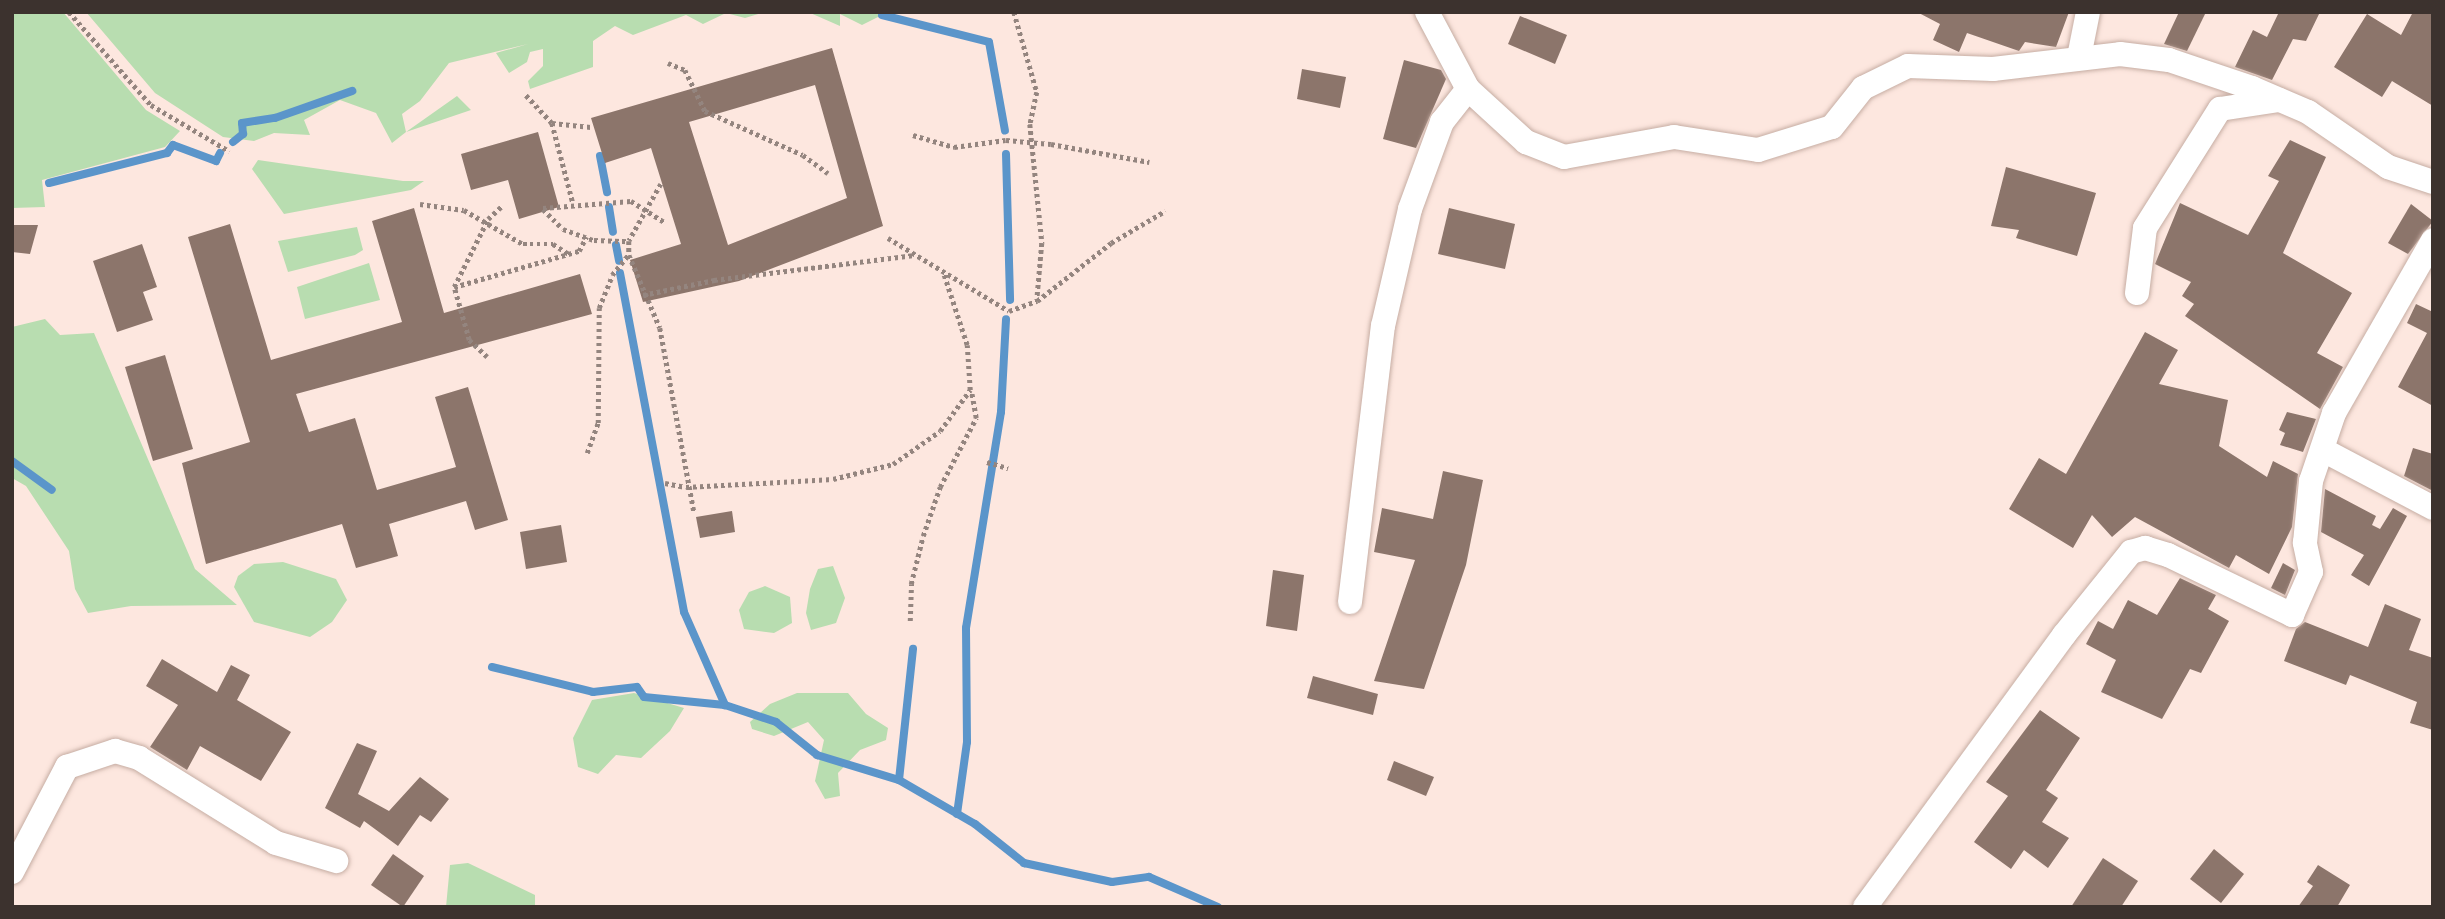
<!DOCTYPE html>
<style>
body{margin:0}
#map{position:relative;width:2445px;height:919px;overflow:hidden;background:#fde7df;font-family:"Crimson Pro",serif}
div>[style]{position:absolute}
.green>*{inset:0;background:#b8ddb0}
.stream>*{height:8px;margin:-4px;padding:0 4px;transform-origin:4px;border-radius:4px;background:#5b95ca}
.building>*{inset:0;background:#8c756b}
.path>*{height:4.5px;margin-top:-2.25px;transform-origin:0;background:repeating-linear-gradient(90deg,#94857f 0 3.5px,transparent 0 7px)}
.roads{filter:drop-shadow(0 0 2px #c6ada3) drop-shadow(0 0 2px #c6ada3)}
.minor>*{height:24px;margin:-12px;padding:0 12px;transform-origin:12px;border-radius:12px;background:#fff}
span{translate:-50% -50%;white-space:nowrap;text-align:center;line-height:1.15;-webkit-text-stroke:7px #fef8f6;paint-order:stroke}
.frame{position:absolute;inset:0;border:14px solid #3c322e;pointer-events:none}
</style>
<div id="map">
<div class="green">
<i style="clip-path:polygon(12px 12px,63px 12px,146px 110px,180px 131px,165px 147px,42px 180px,45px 207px,12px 208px)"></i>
<i style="clip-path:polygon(86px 12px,765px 12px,745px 18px,726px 13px,703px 24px,686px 15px,633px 35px,615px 26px,593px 41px,593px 67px,530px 89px,528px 81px,543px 66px,543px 49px,530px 52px,527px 62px,509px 73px,496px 53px,528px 44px,449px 63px,420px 101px,402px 114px,406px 132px,457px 96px,471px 110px,406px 132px,392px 143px,376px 113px,340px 100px,304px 120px,310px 135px,274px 133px,254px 141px,223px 137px,155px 93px)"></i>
<i style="clip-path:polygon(808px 12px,881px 12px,882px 15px,862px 25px,840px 14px,840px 26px)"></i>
<i style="clip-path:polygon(258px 160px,403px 181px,424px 181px,411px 190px,284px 214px,252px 169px)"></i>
<i style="clip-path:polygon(357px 227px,363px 250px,355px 255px,288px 272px,278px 241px)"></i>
<i style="clip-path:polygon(369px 263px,380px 300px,305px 319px,297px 287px)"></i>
<i style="clip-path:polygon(45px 319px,60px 335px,94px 333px,195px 569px,237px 605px,131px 606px,88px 613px,75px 589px,69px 551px,26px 486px,12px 478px,12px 327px)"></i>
<i style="clip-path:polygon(283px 562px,336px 579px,347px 600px,332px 622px,310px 637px,254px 622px,234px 587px,238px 576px,254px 564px)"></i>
<i style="clip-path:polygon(833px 566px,845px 598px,836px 623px,811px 630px,806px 613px,810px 589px,818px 569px)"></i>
<i style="clip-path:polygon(765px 586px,790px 597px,792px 623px,774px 633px,744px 629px,739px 610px,749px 592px)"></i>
<i style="clip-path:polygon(634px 693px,684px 708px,670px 731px,641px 758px,616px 755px,598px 774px,578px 767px,573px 738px,592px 700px)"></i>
<i style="clip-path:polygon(797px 693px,848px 693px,866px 714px,888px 728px,886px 740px,860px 750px,838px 773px,840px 796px,825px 799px,815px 781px,824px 740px,808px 722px,774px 736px,752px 729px,750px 722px,770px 704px)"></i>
<i style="clip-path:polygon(468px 863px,535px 895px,535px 907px,446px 907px,450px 865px)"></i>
</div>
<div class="stream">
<i style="left:882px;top:15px;width:110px;rotate:14.2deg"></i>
<i style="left:989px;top:42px;width:90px;rotate:79.8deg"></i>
<i style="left:233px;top:142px;width:13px;rotate:-39deg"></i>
<i style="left:243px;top:134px;width:11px;rotate:-95deg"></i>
<i style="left:242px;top:123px;width:33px;rotate:-9deg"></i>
<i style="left:275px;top:118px;width:82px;rotate:-19.3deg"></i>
<i style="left:1006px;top:154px;width:146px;rotate:88.4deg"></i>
<i style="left:600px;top:156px;width:37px;rotate:79deg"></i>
<i style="left:49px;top:183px;width:122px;rotate:-14.3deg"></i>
<i style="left:167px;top:153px;width:10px;rotate:-53deg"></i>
<i style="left:173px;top:145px;width:46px;rotate:20.4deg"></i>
<i style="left:216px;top:161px;width:9px;rotate:-63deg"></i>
<i style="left:609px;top:207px;width:25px;rotate:81deg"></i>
<i style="left:616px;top:245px;width:16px;rotate:79deg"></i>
<i style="left:620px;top:273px;width:345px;rotate:79.3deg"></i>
<i style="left:684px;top:612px;width:102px;rotate:66.2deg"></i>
<i style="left:12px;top:461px;width:49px;rotate:35.9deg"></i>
<i style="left:492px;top:667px;width:104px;rotate:13.9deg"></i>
<i style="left:593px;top:692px;width:44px;rotate:-6.5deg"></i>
<i style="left:637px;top:687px;width:12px;rotate:55deg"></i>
<i style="left:644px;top:697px;width:81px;rotate:5.6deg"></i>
<i style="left:725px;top:705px;width:54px;rotate:18.4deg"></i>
<i style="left:776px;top:722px;width:53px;rotate:38.8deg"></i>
<i style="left:817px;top:755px;width:86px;rotate:17deg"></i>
<i style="left:899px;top:780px;width:88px;rotate:30.1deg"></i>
<i style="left:975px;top:824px;width:63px;rotate:38.5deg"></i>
<i style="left:1024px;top:863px;width:90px;rotate:12.2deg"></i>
<i style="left:1112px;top:882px;width:37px;rotate:-8deg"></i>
<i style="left:1149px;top:877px;width:75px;rotate:23.5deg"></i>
<i style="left:899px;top:780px;width:132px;rotate:-83.9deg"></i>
<i style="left:957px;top:814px;width:73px;rotate:-82.1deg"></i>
<i style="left:967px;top:742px;width:114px;rotate:-90.5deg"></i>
<i style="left:966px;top:628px;width:219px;rotate:-80.8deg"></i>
<i style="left:1001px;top:412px;width:93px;rotate:-86.9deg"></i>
</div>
<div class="building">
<i style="clip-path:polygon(1917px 12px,2069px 12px,2056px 47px,2025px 42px,2019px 51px,1967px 33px,1959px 52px,1933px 40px,1940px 24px)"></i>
<i style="clip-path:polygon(2179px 12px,2206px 12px,2187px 51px,2164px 44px)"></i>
<i style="clip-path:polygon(2279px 12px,2320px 12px,2306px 41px,2293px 39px,2272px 80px,2235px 67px,2253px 30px,2267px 37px)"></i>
<i style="clip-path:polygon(2413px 12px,2433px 12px,2433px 106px,2392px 81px,2382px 97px,2334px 67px,2367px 14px,2401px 35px)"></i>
<i style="clip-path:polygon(1520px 16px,1567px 35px,1555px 64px,1508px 44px)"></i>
<i style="clip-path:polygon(evenodd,832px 48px,883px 226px,739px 281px,643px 302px,630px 260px,681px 244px,651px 148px,605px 163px,591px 118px,832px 48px,815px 85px,847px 198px,728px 245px,689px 122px,815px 85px)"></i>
<i style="clip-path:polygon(1404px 60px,1441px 70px,1446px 79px,1416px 148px,1383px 139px)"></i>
<i style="clip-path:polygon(1302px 69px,1346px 77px,1340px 108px,1297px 99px)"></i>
<i style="clip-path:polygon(538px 132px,559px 207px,519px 219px,508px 180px,471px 190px,461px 154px)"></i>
<i style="clip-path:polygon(2290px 140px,2326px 157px,2283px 253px,2352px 293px,2317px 353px,2343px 367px,2320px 409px,2185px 316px,2194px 304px,2182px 296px,2191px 282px,2155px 264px,2180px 203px,2248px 235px,2279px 181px,2268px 176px)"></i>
<i style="clip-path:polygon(2006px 167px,2096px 193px,2077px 256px,2016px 238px,2019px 230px,1991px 226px)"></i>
<i style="clip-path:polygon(2411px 204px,2433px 221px,2408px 254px,2388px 243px)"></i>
<i style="clip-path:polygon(414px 208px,444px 313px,580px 274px,592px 314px,296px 394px,309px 432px,355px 418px,377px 490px,456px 467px,435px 397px,468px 387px,508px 520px,475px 530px,466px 501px,389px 524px,398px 556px,356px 568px,342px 524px,206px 564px,182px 463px,250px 442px,188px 237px,230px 224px,271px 360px,402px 322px,372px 221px)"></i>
<i style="clip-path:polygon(1449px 208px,1515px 224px,1505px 269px,1438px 254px)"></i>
<i style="clip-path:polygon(12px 225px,38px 225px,30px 254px,12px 252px)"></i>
<i style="clip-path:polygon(142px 244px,157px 287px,143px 292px,153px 320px,117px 332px,93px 261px)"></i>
<i style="clip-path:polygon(2416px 304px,2433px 312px,2433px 406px,2398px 387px,2427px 333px,2407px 323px)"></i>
<i style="clip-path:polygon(2145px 332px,2178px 350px,2159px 384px,2228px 400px,2219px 446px,2267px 477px,2273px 461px,2298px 474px,2292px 527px,2269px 574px,2236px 555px,2229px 568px,2135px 517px,2112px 537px,2092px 515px,2073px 548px,2009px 509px,2039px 458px,2066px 474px)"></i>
<i style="clip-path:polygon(165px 355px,193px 449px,153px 461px,125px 367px)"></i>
<i style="clip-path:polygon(2287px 412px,2316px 419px,2303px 452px,2280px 445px,2285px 433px,2279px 430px)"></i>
<i style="clip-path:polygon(2413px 448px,2433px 454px,2433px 491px,2404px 476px)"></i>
<i style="clip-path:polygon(1443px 471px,1483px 480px,1466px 565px,1424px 689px,1374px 681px,1415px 560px,1374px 552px,1382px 508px,1433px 519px)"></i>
<i style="clip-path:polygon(2325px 489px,2376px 516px,2372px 525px,2380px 529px,2393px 508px,2407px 516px,2369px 586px,2351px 575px,2364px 555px,2321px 532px)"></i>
<i style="clip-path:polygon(732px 511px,735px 532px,700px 538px,696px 517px)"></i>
<i style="clip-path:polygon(561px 525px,567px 562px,526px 569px,520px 532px)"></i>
<i style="clip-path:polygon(2283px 563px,2295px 570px,2285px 595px,2271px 588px)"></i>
<i style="clip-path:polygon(1273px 570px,1304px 575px,1297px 631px,1266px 626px)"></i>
<i style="clip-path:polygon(2180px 578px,2216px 595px,2208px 609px,2229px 621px,2201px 673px,2190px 669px,2162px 719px,2101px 692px,2116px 660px,2086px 644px,2098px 621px,2113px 629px,2128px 600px,2157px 615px)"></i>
<i style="clip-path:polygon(2385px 604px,2421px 619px,2409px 650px,2433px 658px,2433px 730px,2410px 723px,2417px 702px,2350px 675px,2346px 685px,2284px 661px,2296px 629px,2305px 622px,2368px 647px)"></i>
<i style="clip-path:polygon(162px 659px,217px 692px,231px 665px,250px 675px,237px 700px,291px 732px,261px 781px,200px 746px,187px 770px,150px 747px,178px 705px,146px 686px)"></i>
<i style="clip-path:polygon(1313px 676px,1378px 694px,1373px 715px,1307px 698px)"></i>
<i style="clip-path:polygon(2040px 710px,2080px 738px,2046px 790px,2058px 798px,2042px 822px,2069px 838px,2048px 868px,2024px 850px,2011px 869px,1974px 842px,2008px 796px,1986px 782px)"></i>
<i style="clip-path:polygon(357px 743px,377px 751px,358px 794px,389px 811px,420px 777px,449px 799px,431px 822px,420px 815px,398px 846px,364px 821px,360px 828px,325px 808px)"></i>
<i style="clip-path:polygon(1394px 761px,1434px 777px,1426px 796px,1387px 780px)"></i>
<i style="clip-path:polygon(2214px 849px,2244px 874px,2221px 903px,2190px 879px)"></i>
<i style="clip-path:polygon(393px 854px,424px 876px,403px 907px,371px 885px)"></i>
<i style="clip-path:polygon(2103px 858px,2138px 881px,2121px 907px,2071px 907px)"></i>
<i style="clip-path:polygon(2318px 865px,2350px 885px,2337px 907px,2298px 907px,2313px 886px,2307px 882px)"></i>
</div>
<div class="path">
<i style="left:69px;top:12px;width:124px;rotate:48.6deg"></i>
<i style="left:151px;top:105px;width:91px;rotate:30.5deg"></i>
<i style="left:1014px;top:12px;width:83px;rotate:74deg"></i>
<i style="left:1037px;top:92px;width:33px;rotate:102deg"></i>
<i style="left:1030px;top:124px;width:120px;rotate:84.2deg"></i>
<i style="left:1042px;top:243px;width:57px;rotate:95deg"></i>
<i style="left:668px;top:63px;width:18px;rotate:22deg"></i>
<i style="left:685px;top:70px;width:46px;rotate:64deg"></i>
<i style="left:705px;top:111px;width:107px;rotate:24.2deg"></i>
<i style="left:803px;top:155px;width:31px;rotate:36deg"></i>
<i style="left:526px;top:95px;width:38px;rotate:47deg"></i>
<i style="left:552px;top:123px;width:39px;rotate:6deg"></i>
<i style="left:552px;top:123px;width:83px;rotate:75.3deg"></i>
<i style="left:913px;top:135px;width:43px;rotate:16.3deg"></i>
<i style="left:954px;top:147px;width:52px;rotate:-7.7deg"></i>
<i style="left:1006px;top:140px;width:45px;rotate:5.1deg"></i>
<i style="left:1051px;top:144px;width:100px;rotate:10.4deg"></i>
<i style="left:661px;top:184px;width:65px;rotate:119.3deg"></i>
<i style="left:629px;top:241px;width:14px;rotate:90deg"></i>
<i style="left:629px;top:255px;width:79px;rotate:67deg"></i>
<i style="left:660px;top:328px;width:187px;rotate:79.5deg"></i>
<i style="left:420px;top:204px;width:44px;rotate:7.8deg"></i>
<i style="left:464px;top:210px;width:68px;rotate:30deg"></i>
<i style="left:523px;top:244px;width:30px"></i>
<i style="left:553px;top:244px;width:19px;rotate:32deg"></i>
<i style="left:543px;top:208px;width:88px;rotate:-4.5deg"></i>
<i style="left:631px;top:201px;width:41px;rotate:32.2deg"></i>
<i style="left:543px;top:209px;width:28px;rotate:45deg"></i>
<i style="left:563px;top:229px;width:33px;rotate:20deg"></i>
<i style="left:594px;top:240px;width:35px;rotate:2deg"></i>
<i style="left:888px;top:238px;width:141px;rotate:31.1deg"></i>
<i style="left:1009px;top:311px;width:30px;rotate:-20deg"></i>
<i style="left:1037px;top:301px;width:94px;rotate:-38.1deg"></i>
<i style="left:1111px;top:243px;width:63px;rotate:-30.7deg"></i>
<i style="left:454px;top:287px;width:130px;rotate:-16.1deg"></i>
<i style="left:579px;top:251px;width:16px;rotate:-63deg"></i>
<i style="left:643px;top:295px;width:73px;rotate:-11.9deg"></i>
<i style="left:714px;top:280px;width:202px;rotate:-7.1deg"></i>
<i style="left:487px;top:357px;width:25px;rotate:-137deg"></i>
<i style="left:469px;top:340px;width:55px;rotate:-105.8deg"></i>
<i style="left:454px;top:287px;width:76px;rotate:-63.4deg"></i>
<i style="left:488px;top:219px;width:18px;rotate:-43deg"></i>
<i style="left:587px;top:453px;width:32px;rotate:-70deg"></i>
<i style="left:598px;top:423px;width:115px;rotate:-89.5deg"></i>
<i style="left:599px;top:308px;width:35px;rotate:-68deg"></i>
<i style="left:612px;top:275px;width:26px;rotate:-51deg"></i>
<i style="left:987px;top:462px;width:22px;rotate:16deg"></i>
<i style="left:665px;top:483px;width:21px;rotate:11deg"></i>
<i style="left:686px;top:487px;width:147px;rotate:-3.1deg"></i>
<i style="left:833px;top:479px;width:62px;rotate:-14deg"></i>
<i style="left:893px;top:464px;width:57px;rotate:-35.1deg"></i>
<i style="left:940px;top:431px;width:51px;rotate:-53.8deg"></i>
<i style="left:970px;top:390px;width:45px;rotate:-93.8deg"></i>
<i style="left:967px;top:345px;width:74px;rotate:-108.2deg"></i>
<i style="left:910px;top:621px;width:37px;rotate:-88deg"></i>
<i style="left:911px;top:584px;width:49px;rotate:-76deg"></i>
<i style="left:923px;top:536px;width:52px;rotate:-70.9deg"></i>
<i style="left:940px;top:487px;width:78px;rotate:-62.4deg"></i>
<i style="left:976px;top:418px;width:27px;rotate:-100deg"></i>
</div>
<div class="roads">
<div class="minor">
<i style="left:1427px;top:12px;width:87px;rotate:62deg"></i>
<i style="left:1468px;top:89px;width:79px;rotate:42.4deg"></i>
<i style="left:1526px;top:142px;width:41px;rotate:21.5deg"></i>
<i style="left:1564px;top:157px;width:112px;rotate:-10.3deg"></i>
<i style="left:1674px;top:137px;width:85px;rotate:8.8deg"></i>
<i style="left:1758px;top:150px;width:77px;rotate:-17.3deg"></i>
<i style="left:1832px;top:127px;width:50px;rotate:-51.5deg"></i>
<i style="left:1863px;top:88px;width:50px;rotate:-26.1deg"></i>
<i style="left:1908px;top:66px;width:85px;rotate:2deg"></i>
<i style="left:1993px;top:69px;width:128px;rotate:-6.7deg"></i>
<i style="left:2120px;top:54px;width:49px;rotate:7deg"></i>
<i style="left:2169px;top:60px;width:88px;rotate:18.6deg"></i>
<i style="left:2252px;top:88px;width:61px;rotate:23.2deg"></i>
<i style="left:2308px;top:112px;width:97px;rotate:34.5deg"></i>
<i style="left:2388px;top:167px;width:47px;rotate:18.4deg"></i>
<i style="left:2079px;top:57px;width:46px;rotate:-78.7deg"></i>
<i style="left:2137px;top:293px;width:65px;rotate:-83deg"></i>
<i style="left:2145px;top:228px;width:141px;rotate:-57.8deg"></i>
<i style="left:2220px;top:109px;width:60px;rotate:-8.7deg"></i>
<i style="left:2323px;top:450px;width:124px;rotate:27.8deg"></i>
<i style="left:1350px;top:602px;width:278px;rotate:-83.2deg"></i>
<i style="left:1383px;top:326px;width:120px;rotate:-77deg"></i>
<i style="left:1410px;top:209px;width:93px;rotate:-69.8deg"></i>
<i style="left:1442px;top:122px;width:42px;rotate:-51.8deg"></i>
<i style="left:12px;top:872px;width:119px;rotate:-62.4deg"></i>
<i style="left:67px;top:767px;width:51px;rotate:-18.4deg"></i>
<i style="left:115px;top:751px;width:25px;rotate:16deg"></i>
<i style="left:139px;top:758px;width:161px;rotate:31.8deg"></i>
<i style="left:276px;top:843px;width:63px;rotate:16.7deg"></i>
<i style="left:1865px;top:907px;width:337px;rotate:-53.8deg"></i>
<i style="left:2064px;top:635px;width:107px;rotate:-51.1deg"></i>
<i style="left:2131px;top:552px;width:15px;rotate:-16deg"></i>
<i style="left:2145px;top:548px;width:24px;rotate:17deg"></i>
<i style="left:2168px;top:555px;width:138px;rotate:25.8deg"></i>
<i style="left:2292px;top:615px;width:47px;rotate:-66.2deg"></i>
<i style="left:2311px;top:572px;width:30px;rotate:-102deg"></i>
<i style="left:2305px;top:543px;width:62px;rotate:-84.5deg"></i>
<i style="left:2311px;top:481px;width:72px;rotate:-71.3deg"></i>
<i style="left:2334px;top:413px;width:199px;rotate:-60.2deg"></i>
</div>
</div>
<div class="frame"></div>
</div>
